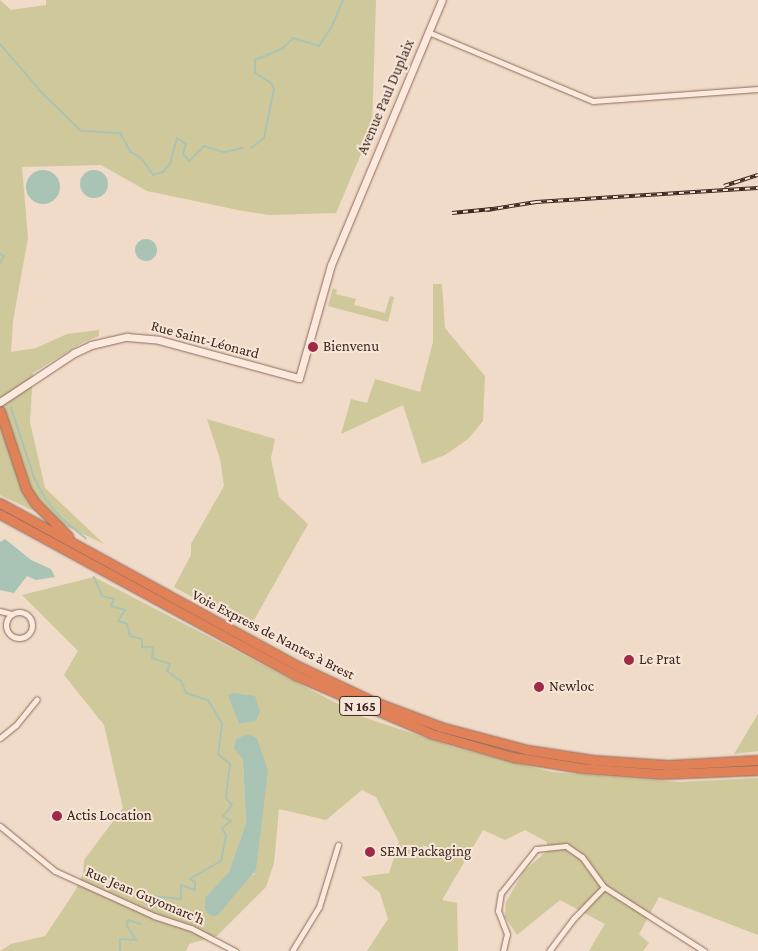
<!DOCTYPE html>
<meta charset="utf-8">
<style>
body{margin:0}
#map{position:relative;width:758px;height:951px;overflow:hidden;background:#f0dac8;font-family:"Crimson Pro",serif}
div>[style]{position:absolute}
.green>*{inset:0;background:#cfc89b}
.water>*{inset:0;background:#a9c4b5}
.round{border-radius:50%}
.stream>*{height:2px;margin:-1px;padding:0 1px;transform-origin:1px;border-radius:1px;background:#a9c4b5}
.roads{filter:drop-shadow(0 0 1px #8d695c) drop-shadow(0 0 1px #8d695c)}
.street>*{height:5px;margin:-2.5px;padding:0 2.5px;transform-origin:2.5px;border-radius:2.5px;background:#fae9dc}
.street>.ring{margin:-2.5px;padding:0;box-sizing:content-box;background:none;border:5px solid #fae9dc;border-radius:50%}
.secondary>*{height:7px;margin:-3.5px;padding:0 3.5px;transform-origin:3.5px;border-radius:3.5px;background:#fae9dc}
.highway>*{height:9px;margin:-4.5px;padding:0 4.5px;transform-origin:4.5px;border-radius:4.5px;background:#e18157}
.rail>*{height:4px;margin-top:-2px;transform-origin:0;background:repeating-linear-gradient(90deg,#f7e6d8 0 5.5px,#3d2620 0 11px);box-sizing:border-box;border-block:1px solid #3d2620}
.dots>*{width:14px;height:14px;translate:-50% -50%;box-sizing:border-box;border:2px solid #f7e6d8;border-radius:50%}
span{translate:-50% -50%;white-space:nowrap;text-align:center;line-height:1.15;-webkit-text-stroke:4px #f7e6d8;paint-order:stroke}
.shield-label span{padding:1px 4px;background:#f7e6d8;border:1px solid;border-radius:4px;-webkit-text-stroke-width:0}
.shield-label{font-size:14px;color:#3d2620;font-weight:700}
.street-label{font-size:15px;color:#3d2620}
.poi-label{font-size:15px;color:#3d2620}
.left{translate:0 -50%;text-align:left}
</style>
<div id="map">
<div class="green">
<i style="clip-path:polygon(0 0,11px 10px,46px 5px,46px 0,376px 0,372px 128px,336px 213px,269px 215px,238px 210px,147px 191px,101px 165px,22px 167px,28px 238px,13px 321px,11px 352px,36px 348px,67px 334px,99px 330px,99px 336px,82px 343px,33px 373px,30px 422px,45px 488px,104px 544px,0 495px)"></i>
<i style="clip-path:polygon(433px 284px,442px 284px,445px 328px,485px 376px,483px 421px,468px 439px,445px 455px,422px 464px,403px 405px,341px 434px,351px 399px,367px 403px,375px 379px,420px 392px,433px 342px)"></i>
<i style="clip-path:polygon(333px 288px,337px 290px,336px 294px,356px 299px,354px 305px,385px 313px,390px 296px,394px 297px,388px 322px,328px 306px)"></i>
<i style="clip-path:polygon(207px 419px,275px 439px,271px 458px,279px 497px,308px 524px,249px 629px,174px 587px,191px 555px,191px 544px,224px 486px,220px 459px)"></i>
<i style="clip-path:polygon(evenodd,94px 577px,363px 717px,453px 747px,552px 772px,678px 782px,758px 778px,758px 935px,659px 897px,639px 934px,649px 943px,643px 951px,589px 951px,605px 924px,560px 900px,517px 935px,505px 917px,506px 902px,524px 871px,547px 851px,547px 842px,525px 830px,505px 840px,483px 830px,442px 900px,457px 903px,458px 951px,367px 951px,388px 919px,380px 893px,361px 877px,389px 873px,399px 842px,376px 797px,362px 790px,326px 820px,279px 809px,274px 863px,266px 887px,217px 936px,189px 944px,186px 951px,0 951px,11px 944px,45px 936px,75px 891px,83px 874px,84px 860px,123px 808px,104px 725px,64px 675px,78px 651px,22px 595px,94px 577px,229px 695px,253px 721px,239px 724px,229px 695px,94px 577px,243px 758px,254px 875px,229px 873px,246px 823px,243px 758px)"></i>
<i style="clip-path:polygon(758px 714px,758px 751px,734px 754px)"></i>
</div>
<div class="water">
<i class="round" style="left:26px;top:170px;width:34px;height:34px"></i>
<i class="round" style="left:80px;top:170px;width:28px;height:28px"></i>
<i class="round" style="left:135px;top:239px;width:22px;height:22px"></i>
<i style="clip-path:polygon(5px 539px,31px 560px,51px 569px,55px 577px,36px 580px,27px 576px,14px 593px,0 590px,0 542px)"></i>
<i style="clip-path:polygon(233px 693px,255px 696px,260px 711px,256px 721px,239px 724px,228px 695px)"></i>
<i style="clip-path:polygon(248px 734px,257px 738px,268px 771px,256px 870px,217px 916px,211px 916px,205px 910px,205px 898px,229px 872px,246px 823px,243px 759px,234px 749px,236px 739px)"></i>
</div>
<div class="stream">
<i style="left:0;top:44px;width:57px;rotate:49.3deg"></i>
<i style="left:38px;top:89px;width:60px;rotate:44.3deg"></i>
<i style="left:81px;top:131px;width:39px;rotate:3deg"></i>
<i style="left:120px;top:133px;width:21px;rotate:61deg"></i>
<i style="left:130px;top:151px;width:14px;rotate:34deg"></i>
<i style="left:142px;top:159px;width:19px;rotate:55deg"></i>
<i style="left:153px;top:175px;width:10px;rotate:-17deg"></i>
<i style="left:163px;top:172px;width:11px;rotate:-49deg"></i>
<i style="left:170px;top:164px;width:27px;rotate:-75deg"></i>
<i style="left:177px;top:138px;width:11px;rotate:34deg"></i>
<i style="left:186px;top:144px;width:10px;rotate:107deg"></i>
<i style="left:183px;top:154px;width:9px;rotate:49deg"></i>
<i style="left:189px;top:161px;width:21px;rotate:-45deg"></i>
<i style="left:204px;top:146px;width:21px;rotate:17deg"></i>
<i style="left:224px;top:152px;width:19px;rotate:-12deg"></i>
<i style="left:251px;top:148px;width:16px;rotate:-38deg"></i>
<i style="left:264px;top:138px;width:50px;rotate:-78.5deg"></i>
<i style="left:274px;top:89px;width:7px;rotate:-117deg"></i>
<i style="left:271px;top:83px;width:19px;rotate:-148deg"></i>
<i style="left:255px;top:73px;width:13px;rotate:-90deg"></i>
<i style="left:255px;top:60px;width:30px;rotate:-23deg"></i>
<i style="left:283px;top:48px;width:14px;rotate:-45deg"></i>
<i style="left:293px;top:38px;width:27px;rotate:17deg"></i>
<i style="left:319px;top:46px;width:24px;rotate:-57deg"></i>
<i style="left:332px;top:26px;width:28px;rotate:-67deg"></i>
<i style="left:0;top:254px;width:4px;rotate:27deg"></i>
<i style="left:4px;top:256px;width:8px;rotate:120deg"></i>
<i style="left:11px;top:408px;width:74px;rotate:71.8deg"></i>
<i style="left:34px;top:478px;width:23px;rotate:61deg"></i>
<i style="left:45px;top:498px;width:23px;rotate:52deg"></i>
<i style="left:59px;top:516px;width:35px;rotate:40deg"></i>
<i style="left:94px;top:577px;width:21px;rotate:67deg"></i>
<i style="left:102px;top:596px;width:12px;rotate:14deg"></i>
<i style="left:114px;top:599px;width:8px;rotate:113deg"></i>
<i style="left:111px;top:606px;width:15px;rotate:16deg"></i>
<i style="left:125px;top:610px;width:13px;rotate:122deg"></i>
<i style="left:118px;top:621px;width:9px;rotate:18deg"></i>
<i style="left:127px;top:624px;width:12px;rotate:76deg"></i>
<i style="left:130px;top:636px;width:12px;rotate:14deg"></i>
<i style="left:142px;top:639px;width:8px;rotate:90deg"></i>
<i style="left:142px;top:647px;width:11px"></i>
<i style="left:153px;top:647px;width:11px;rotate:95deg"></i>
<i style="left:152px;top:658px;width:19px;rotate:18deg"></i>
<i style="left:170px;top:664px;width:8px;rotate:113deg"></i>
<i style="left:167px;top:671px;width:17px;rotate:36deg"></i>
<i style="left:181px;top:681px;width:13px;rotate:67deg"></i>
<i style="left:186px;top:693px;width:23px;rotate:18deg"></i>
<i style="left:208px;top:700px;width:27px;rotate:59deg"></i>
<i style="left:222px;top:723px;width:31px;rotate:97deg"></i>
<i style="left:218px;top:754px;width:16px;rotate:40deg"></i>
<i style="left:230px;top:764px;width:34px;rotate:97deg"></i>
<i style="left:226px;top:798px;width:9px;rotate:49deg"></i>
<i style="left:232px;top:805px;width:14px;rotate:129deg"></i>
<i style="left:223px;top:816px;width:9px;rotate:32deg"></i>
<i style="left:231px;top:821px;width:11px;rotate:142deg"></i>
<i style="left:222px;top:828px;width:9px;rotate:63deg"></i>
<i style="left:226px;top:836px;width:25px;rotate:101deg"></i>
<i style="left:221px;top:861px;width:36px;rotate:150deg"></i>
<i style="left:190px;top:879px;width:6px;rotate:31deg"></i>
<i style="left:195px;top:882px;width:8px;rotate:90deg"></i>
<i style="left:195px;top:890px;width:15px;rotate:-160deg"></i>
<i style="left:181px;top:885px;width:14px;rotate:90deg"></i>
<i style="left:181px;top:899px;width:29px;rotate:-174deg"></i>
<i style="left:152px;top:896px;width:11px;rotate:75deg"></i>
<i style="left:120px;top:951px;width:12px;rotate:-90deg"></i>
<i style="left:120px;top:939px;width:16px;rotate:4deg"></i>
<i style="left:136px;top:940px;width:17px;rotate:-123deg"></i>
<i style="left:127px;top:926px;width:6px;rotate:-81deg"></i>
<i style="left:128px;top:920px;width:14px;rotate:17deg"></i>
</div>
<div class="roads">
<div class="street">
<i style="left:428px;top:32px;width:179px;rotate:22.7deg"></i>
<i style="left:593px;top:101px;width:165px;rotate:-4.2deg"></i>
<i style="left:0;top:611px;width:12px;rotate:14deg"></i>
<i class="ring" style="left:6px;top:612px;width:21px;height:21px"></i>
<i style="left:0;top:738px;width:21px;rotate:-39deg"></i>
<i style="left:16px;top:725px;width:33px;rotate:-51deg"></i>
<i style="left:0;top:826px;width:71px;rotate:39.3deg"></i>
<i style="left:55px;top:871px;width:109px;rotate:24.4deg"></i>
<i style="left:154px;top:916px;width:39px;rotate:18deg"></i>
<i style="left:191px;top:928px;width:50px;rotate:27.6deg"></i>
<i style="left:292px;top:951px;width:52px;rotate:-58.5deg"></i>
<i style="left:319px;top:907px;width:65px;rotate:-73deg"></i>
<i style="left:503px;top:951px;width:17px;rotate:-77deg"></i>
<i style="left:507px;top:934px;width:25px;rotate:-111deg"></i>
<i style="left:498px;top:911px;width:18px;rotate:-81deg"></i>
<i style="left:501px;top:893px;width:56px;rotate:-51.5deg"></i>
<i style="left:536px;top:849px;width:30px;rotate:-6deg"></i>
<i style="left:566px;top:846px;width:19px;rotate:35deg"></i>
<i style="left:582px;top:857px;width:37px;rotate:54deg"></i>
<i style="left:549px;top:951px;width:41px;rotate:-52.9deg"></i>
<i style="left:574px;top:918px;width:43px;rotate:-45.9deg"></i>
<i style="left:604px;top:887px;width:119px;rotate:32.6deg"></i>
</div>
<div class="secondary">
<i style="left:0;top:402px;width:89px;rotate:-33.5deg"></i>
<i style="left:74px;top:353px;width:19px;rotate:-25deg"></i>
<i style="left:91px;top:345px;width:37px;rotate:-13deg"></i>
<i style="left:127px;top:337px;width:32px;rotate:5deg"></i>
<i style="left:159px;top:340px;width:145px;rotate:15.2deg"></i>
<i style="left:299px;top:378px;width:117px;rotate:-74.2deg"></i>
<i style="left:331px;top:265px;width:287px;rotate:-67.3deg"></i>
</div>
<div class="highway">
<i style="left:0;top:411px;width:82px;rotate:71.6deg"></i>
<i style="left:26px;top:489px;width:17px;rotate:57deg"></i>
<i style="left:35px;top:503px;width:47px;rotate:45deg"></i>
<i style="left:0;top:503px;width:342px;rotate:28.7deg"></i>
<i style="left:300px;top:667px;width:80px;rotate:25.3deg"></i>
<i style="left:372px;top:701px;width:74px;rotate:20.6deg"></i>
<i style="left:441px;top:727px;width:90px;rotate:14.8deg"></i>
<i style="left:528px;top:750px;width:66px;rotate:8.7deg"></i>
<i style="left:593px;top:760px;width:75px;rotate:3.8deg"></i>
<i style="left:668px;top:765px;width:90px;rotate:-3.2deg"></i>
<i style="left:0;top:514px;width:336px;rotate:28.6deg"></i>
<i style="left:295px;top:675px;width:149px;rotate:23.3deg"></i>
<i style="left:432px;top:734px;width:84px;rotate:15.9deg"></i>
<i style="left:513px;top:757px;width:69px;rotate:9.2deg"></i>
<i style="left:581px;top:768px;width:81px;rotate:4.2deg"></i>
<i style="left:662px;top:774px;width:96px;rotate:-2.4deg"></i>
</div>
</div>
<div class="rail">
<i style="left:724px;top:186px;width:36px;rotate:-18deg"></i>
<i style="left:487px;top:210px;width:50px;rotate:-9.3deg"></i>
<i style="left:536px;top:202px;width:222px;rotate:-3.6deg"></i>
<i style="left:452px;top:213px;width:40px;rotate:-5.7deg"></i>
</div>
<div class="dots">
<i style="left:313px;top:347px;background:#9f2948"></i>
<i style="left:629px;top:660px;background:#9f2948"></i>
<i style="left:539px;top:687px;background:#9f2948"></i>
<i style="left:57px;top:816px;background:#9f2948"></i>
<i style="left:370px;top:852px;background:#9f2948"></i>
</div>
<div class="shield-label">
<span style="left:360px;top:706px">N 165</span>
</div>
<div class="street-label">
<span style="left:386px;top:97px;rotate:-67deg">Avenue Paul Duplaix</span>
<span style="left:205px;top:340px;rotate:15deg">Rue Saint-Léonard</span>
<span style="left:273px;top:635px;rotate:27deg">Voie Express de Nantes à Brest</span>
<span style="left:145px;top:896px;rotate:23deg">Rue Jean Guyomarc'h</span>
</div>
<div class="poi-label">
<span class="left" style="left:323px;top:347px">Bienvenu</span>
<span class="left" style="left:639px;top:660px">Le Prat</span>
<span class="left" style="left:549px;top:687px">Newloc</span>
<span class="left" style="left:67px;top:816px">Actis Location</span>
<span class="left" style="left:380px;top:852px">SEM Packaging</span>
</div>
</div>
